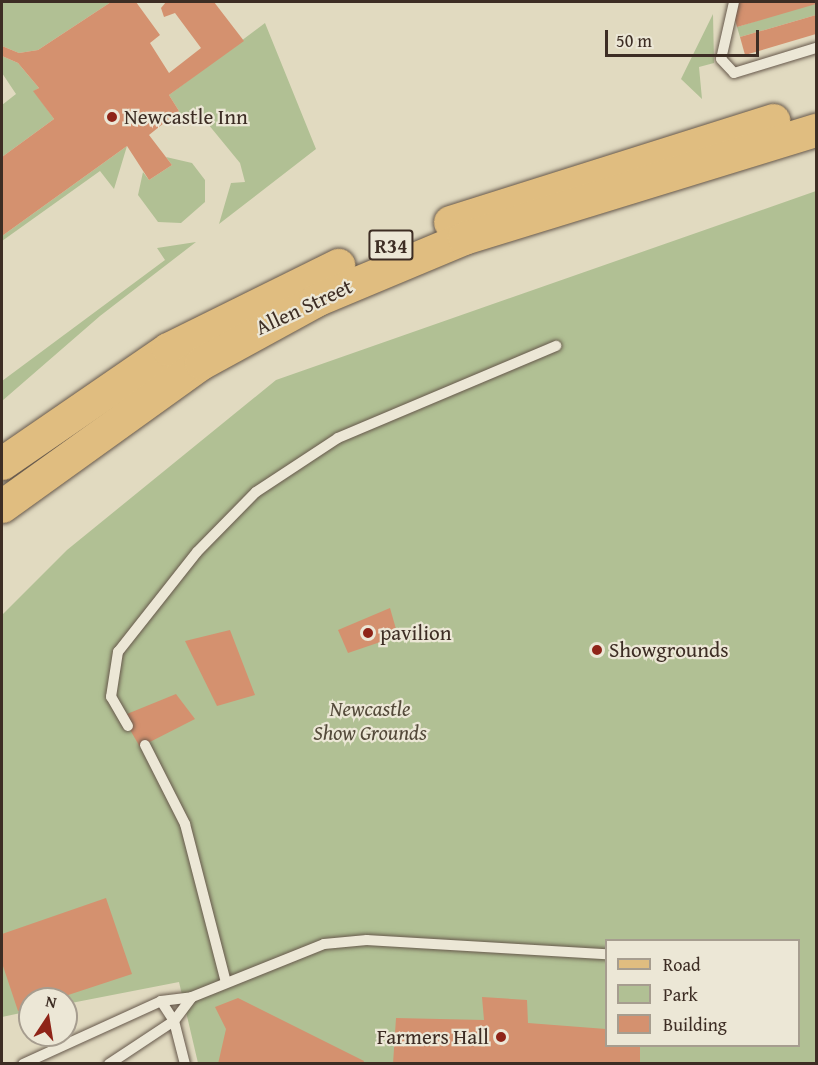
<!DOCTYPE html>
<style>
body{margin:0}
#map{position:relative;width:818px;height:1065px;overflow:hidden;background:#e1dac0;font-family:"Gentium Book Plus",serif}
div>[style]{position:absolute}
.green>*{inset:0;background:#b1c094}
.building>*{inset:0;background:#d4916f}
.roads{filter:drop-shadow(0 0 2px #66584b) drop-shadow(0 0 2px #66584b)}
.service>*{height:10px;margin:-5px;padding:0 5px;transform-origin:5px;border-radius:5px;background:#ece7d6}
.primary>*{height:33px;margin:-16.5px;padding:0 16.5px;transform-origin:16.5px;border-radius:16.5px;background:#e0bd80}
.dots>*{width:16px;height:16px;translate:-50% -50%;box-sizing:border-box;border:3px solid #ece7d6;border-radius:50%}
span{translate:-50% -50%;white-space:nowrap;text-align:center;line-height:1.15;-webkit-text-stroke:4.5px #ece7d6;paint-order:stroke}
.shield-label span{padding:2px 4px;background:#ece7d6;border:2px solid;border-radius:4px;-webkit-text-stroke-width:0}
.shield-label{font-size:20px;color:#3d2d24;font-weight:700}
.poi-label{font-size:21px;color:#3d2d24}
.left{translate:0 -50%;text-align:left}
.right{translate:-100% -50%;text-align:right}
.street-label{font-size:21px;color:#3d2d24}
.park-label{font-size:21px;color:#544a3a;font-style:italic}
.frame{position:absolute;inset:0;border:3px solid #3d2d24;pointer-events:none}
.legend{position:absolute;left:605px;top:939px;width:195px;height:108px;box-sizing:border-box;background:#ece7d6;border:2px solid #a69d8f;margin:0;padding:8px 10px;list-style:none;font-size:18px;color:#3d2d24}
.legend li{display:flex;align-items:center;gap:12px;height:30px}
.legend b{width:30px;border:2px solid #a69d8f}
.north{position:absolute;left:18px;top:987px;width:60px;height:60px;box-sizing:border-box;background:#ece7d6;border:2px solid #a69d8f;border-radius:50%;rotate:12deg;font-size:16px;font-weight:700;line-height:24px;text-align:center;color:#3d2d24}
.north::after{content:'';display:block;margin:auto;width:21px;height:27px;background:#8f2418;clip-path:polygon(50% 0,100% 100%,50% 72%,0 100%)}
.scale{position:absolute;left:605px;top:30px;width:154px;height:27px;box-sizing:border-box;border:3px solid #3d2d24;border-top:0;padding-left:8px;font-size:18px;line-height:21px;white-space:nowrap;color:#3d2d24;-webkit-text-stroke:4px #ece7d6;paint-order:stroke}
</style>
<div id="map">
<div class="green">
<i style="clip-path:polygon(2px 2px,111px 2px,38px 50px,19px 53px,2px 46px)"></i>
<i style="clip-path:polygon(816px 2px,816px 15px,740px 37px,737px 27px)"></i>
<i style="clip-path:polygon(713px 14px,714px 63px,699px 67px,702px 99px,681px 79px)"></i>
<i style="clip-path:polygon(265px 23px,316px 149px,219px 224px,231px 183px,245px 182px,240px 163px,208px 124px,173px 115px,179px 111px,169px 95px)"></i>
<i style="clip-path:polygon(2px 56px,18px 63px,39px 88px,34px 91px,54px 119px,2px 157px,2px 105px,16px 94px,2px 73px)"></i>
<i style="clip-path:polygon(127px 146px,114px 189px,100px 171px,2px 241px,2px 236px)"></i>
<i style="clip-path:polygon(166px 157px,192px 163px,205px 180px,205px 202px,181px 223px,158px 222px,138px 195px,143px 172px,149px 180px,172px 165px)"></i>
<i style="clip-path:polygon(evenodd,816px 191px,816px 1063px,198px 1063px,179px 982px,66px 1004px,66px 999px,30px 999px,30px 1011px,2px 1017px,2px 615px,67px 550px,276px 380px,816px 191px,606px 940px,798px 940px,798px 1046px,606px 1046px,606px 940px)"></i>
<i style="clip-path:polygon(196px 242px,100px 316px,2px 401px,2px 381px,165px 260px,157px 248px)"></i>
</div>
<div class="building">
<i style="clip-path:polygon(111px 2px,136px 2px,160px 35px,150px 43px,169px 73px,201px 48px,175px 13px,164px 17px,161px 8px,166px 2px,214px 2px,244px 41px,169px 95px,179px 111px,149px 135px,172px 165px,149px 180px,127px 146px,2px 236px,2px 157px,54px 119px,33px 91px,39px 88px,18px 63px,2px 56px,2px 46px,19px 53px,38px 50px)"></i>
<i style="clip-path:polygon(730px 2px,815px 2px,816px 4px,737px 27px)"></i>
<i style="clip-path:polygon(816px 15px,816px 34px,745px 55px,740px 37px)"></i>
<i style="clip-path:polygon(390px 608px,398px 636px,348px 653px,338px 630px)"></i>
<i style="clip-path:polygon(230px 630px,255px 695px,217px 706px,185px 641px)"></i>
<i style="clip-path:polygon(176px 694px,195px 719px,140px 747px,122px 716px)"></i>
<i style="clip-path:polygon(106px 898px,132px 974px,56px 999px,30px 999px,30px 1007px,18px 1011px,2px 963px,2px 934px)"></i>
<i style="clip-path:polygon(482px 997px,527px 1000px,528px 1023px,606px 1029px,606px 1046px,640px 1046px,640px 1064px,393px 1064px,396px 1018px,484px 1020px)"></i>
<i style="clip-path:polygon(238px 998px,364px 1061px,363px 1064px,218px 1064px,226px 1029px,215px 1007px)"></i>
</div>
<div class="roads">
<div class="service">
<i style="left:734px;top:2px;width:58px;rotate:102.8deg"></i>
<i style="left:721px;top:59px;width:19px;rotate:47deg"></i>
<i style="left:734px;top:73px;width:86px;rotate:-17deg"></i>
<i style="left:128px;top:726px;width:34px;rotate:-120deg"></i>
<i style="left:111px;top:697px;width:46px;rotate:-81.2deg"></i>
<i style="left:118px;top:652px;width:127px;rotate:-51.7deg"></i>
<i style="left:197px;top:552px;width:84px;rotate:-45.5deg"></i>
<i style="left:256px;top:492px;width:98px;rotate:-33.4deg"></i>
<i style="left:338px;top:438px;width:237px;rotate:-22.9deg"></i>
<i style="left:145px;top:745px;width:89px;rotate:63.1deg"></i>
<i style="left:185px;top:824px;width:164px;rotate:75.5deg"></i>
<i style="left:161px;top:1001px;width:24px;rotate:57deg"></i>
<i style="left:174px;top:1021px;width:44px;rotate:75.7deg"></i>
<i style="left:23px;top:1064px;width:152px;rotate:-24.5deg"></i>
<i style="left:161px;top:1001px;width:31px;rotate:-7deg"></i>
<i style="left:192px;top:997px;width:142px;rotate:-21.9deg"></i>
<i style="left:324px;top:944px;width:43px;rotate:-5.3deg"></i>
<i style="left:367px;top:940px;width:239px;rotate:3.4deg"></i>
<i style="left:109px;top:1064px;width:78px;rotate:-33.5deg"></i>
<i style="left:174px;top:1021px;width:30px;rotate:-53deg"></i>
</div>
<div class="primary">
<i style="left:450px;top:222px;width:339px;rotate:-17.5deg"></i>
<i style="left:2px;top:463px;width:201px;rotate:-34.5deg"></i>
<i style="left:168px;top:349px;width:190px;rotate:-26.3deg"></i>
<i style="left:2px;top:506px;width:245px;rotate:-35.7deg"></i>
<i style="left:201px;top:363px;width:131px;rotate:-28.7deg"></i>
<i style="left:316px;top:300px;width:160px;rotate:-22.7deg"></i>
<i style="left:464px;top:238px;width:368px;rotate:-17.1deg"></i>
</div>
</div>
<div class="dots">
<i style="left:112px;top:117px;background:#8f2418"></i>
<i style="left:368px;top:633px;background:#8f2418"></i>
<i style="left:597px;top:650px;background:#8f2418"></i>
<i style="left:501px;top:1037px;background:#8f2418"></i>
</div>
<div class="shield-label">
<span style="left:391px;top:245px">R34</span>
</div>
<div class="poi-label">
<span class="left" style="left:124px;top:117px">Newcastle Inn</span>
<span class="left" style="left:380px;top:633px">pavilion</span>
<span class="left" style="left:609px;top:650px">Showgrounds</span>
<span class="right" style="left:489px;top:1037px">Farmers Hall</span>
</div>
<div class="street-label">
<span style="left:304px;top:307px;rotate:-25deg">Allen Street</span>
</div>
<div class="park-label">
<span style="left:370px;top:721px">Newcastle<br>Show Grounds</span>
</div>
<div class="frame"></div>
<ul class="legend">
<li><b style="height:8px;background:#e0bd80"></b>Road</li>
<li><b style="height:16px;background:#b1c094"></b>Park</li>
<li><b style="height:16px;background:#d4916f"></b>Building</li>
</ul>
<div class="north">N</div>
<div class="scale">50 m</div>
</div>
